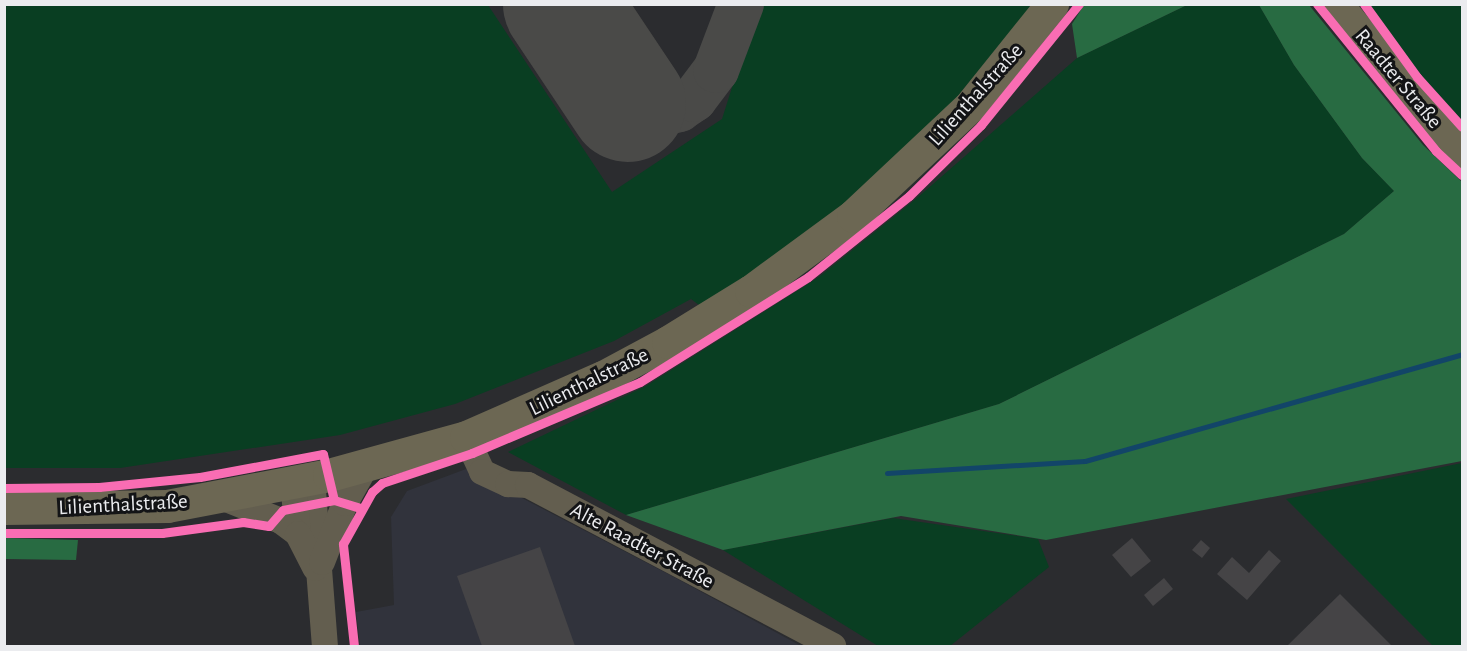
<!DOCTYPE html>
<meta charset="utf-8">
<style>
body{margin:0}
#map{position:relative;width:1467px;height:651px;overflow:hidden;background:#2b2c2f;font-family:"Alegreya Sans",sans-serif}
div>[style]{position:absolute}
.built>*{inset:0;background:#31333c}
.green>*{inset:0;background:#093e22}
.forest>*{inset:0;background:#286b42}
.stream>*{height:5px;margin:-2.5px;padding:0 2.5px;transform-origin:2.5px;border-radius:2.5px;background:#124568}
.taxiway>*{height:46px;margin:-23px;padding:0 23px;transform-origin:23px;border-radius:23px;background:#4a4a48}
.runway>*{height:117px;margin:-58.5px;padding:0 58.5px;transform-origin:58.5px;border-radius:58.5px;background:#4a4a48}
.building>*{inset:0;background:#454446}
.minor>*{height:26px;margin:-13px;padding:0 13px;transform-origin:13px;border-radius:13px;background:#635e4f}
.major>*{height:33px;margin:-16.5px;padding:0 16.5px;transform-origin:16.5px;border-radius:16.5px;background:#6c6753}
.cycleway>*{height:9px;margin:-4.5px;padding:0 4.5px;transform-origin:4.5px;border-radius:4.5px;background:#f96db3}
span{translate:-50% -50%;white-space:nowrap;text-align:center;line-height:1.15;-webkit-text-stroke:6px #131416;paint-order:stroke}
.street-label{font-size:21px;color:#ebecef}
.frame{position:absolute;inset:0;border:6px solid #ebecef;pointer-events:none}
</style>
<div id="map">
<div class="built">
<i style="clip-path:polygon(466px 469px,672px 576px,801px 646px,360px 646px,356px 612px,394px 605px,391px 517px,407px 491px)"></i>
</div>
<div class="green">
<i style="clip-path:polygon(4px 5px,488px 5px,612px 192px,722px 119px,758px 5px,1033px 5px,923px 138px,838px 211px,753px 273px,699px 305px,691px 299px,614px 341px,455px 404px,340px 435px,120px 468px,5px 468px)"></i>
<i style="clip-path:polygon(1187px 5px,1259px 5px,1294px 65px,1362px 158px,1394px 191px,1344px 234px,999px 404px,626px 515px,508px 452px,646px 386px,819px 277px,917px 198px,1077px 58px)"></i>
<i style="clip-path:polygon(1368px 5px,1462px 5px,1462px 120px,1414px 68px)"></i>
<i style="clip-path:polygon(1462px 463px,1462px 646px,1433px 646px,1286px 499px)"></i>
<i style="clip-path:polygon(893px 518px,1038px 539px,1049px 567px,950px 646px,878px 646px,723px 550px)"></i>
</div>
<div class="forest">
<i style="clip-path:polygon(1084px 5px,1084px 4px,1187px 5px,1077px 58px,1072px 24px)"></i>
<i style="clip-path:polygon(1259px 5px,1309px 5px,1423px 145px,1462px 182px,1462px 461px,1046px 540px,901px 516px,723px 550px,626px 515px,999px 404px,1344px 234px,1394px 191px,1362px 158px,1294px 65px)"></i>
<i style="clip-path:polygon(5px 538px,78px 540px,76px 560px,5px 559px)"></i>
</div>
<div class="stream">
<i style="left:887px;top:473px;width:198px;rotate:-3.5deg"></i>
<i style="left:1085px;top:461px;width:392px;rotate:-15.8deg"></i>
</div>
<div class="taxiway">
<i style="left:627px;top:103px;width:9px;rotate:49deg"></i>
<i style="left:633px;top:110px;width:22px;rotate:13deg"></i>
<i style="left:654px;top:115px;width:26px;rotate:-13deg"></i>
<i style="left:679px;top:109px;width:18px;rotate:-34deg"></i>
<i style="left:694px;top:99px;width:36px;rotate:-53deg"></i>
<i style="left:716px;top:70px;width:71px;rotate:-69.3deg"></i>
</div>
<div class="runway">
<i style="left:561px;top:4px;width:119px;rotate:56.3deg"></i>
</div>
<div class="building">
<i style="clip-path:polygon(1132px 538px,1151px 561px,1131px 577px,1112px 555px)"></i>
<i style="clip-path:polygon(1201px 540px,1210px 548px,1202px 558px,1192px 550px)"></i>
<i style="clip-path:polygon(540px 547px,575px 646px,482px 646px,457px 576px)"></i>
<i style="clip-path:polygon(1269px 550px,1281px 561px,1247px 600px,1217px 574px,1232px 557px,1249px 573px)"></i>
<i style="clip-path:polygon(1164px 578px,1173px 589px,1153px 606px,1144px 595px)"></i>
<i style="clip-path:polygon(1340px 594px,1392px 646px,1287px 646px)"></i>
</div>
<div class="minor">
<i style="left:466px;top:437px;width:38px;rotate:65deg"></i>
<i style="left:482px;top:472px;width:29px;rotate:25deg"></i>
<i style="left:508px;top:484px;width:20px;rotate:3deg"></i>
<i style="left:528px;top:485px;width:345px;rotate:27.8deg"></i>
<i style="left:312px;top:478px;width:169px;rotate:85.6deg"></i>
<i style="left:293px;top:482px;width:52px;rotate:84.5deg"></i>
<i style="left:221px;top:497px;width:65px;rotate:21.8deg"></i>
<i style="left:281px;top:521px;width:21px;rotate:37deg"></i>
<i style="left:298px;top:534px;width:38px;rotate:63deg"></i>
<i style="left:322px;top:562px;width:63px;rotate:-68.7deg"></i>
<i style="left:345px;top:503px;width:43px;rotate:-60.4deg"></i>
</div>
<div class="major">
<i style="left:1336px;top:4px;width:155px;rotate:50.8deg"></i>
<i style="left:1434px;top:124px;width:40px;rotate:45deg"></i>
<i style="left:4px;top:508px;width:163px;rotate:-0.7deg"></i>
<i style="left:167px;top:506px;width:165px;rotate:-10.8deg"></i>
<i style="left:329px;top:475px;width:142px;rotate:-15.5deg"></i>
<i style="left:466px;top:437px;width:150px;rotate:-23.7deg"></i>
<i style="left:603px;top:377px;width:74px;rotate:-28.3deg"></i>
<i style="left:668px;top:342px;width:97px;rotate:-31.6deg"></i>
<i style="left:751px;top:291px;width:127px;rotate:-36.3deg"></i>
<i style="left:853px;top:216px;width:161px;rotate:-43.2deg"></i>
<i style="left:970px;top:106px;width:131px;rotate:-51.2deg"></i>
</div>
<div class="cycleway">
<i style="left:1317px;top:4px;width:189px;rotate:51deg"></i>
<i style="left:1436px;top:151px;width:35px;rotate:43deg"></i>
<i style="left:1364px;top:4px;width:90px;rotate:54deg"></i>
<i style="left:1417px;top:77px;width:67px;rotate:48deg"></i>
<i style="left:4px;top:488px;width:95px;rotate:-0.6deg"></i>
<i style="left:99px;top:487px;width:101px;rotate:-5.7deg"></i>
<i style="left:200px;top:477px;width:125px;rotate:-10.6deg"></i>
<i style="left:323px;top:454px;width:47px;rotate:76.6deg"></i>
<i style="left:4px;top:533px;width:158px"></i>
<i style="left:162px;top:533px;width:82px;rotate:-7.7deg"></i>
<i style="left:243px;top:522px;width:26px;rotate:9deg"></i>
<i style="left:269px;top:526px;width:21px;rotate:-49deg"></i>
<i style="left:283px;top:510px;width:52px;rotate:-11.1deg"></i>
<i style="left:334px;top:500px;width:27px;rotate:17deg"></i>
<i style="left:354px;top:646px;width:103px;rotate:-96.2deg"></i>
<i style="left:343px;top:544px;width:60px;rotate:-60.9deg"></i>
<i style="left:372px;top:492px;width:13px;rotate:-42deg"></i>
<i style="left:382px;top:483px;width:95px;rotate:-18.4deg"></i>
<i style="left:472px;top:453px;width:182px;rotate:-22.9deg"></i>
<i style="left:640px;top:382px;width:198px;rotate:-32deg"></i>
<i style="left:808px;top:277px;width:129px;rotate:-38.7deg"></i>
<i style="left:909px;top:196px;width:101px;rotate:-44.6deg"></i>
<i style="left:981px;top:125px;width:156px;rotate:-51deg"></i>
</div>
<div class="street-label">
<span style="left:1398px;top:79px;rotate:50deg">Raadter Straße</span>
<span style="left:976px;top:95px;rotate:-48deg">Lilienthalstraße</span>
<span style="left:589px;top:382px;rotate:-26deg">Lilienthalstraße</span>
<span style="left:123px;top:505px;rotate:-3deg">Lilienthalstraße</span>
<span style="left:642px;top:546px;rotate:28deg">Alte Raadter Straße</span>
</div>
<div class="frame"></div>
</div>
